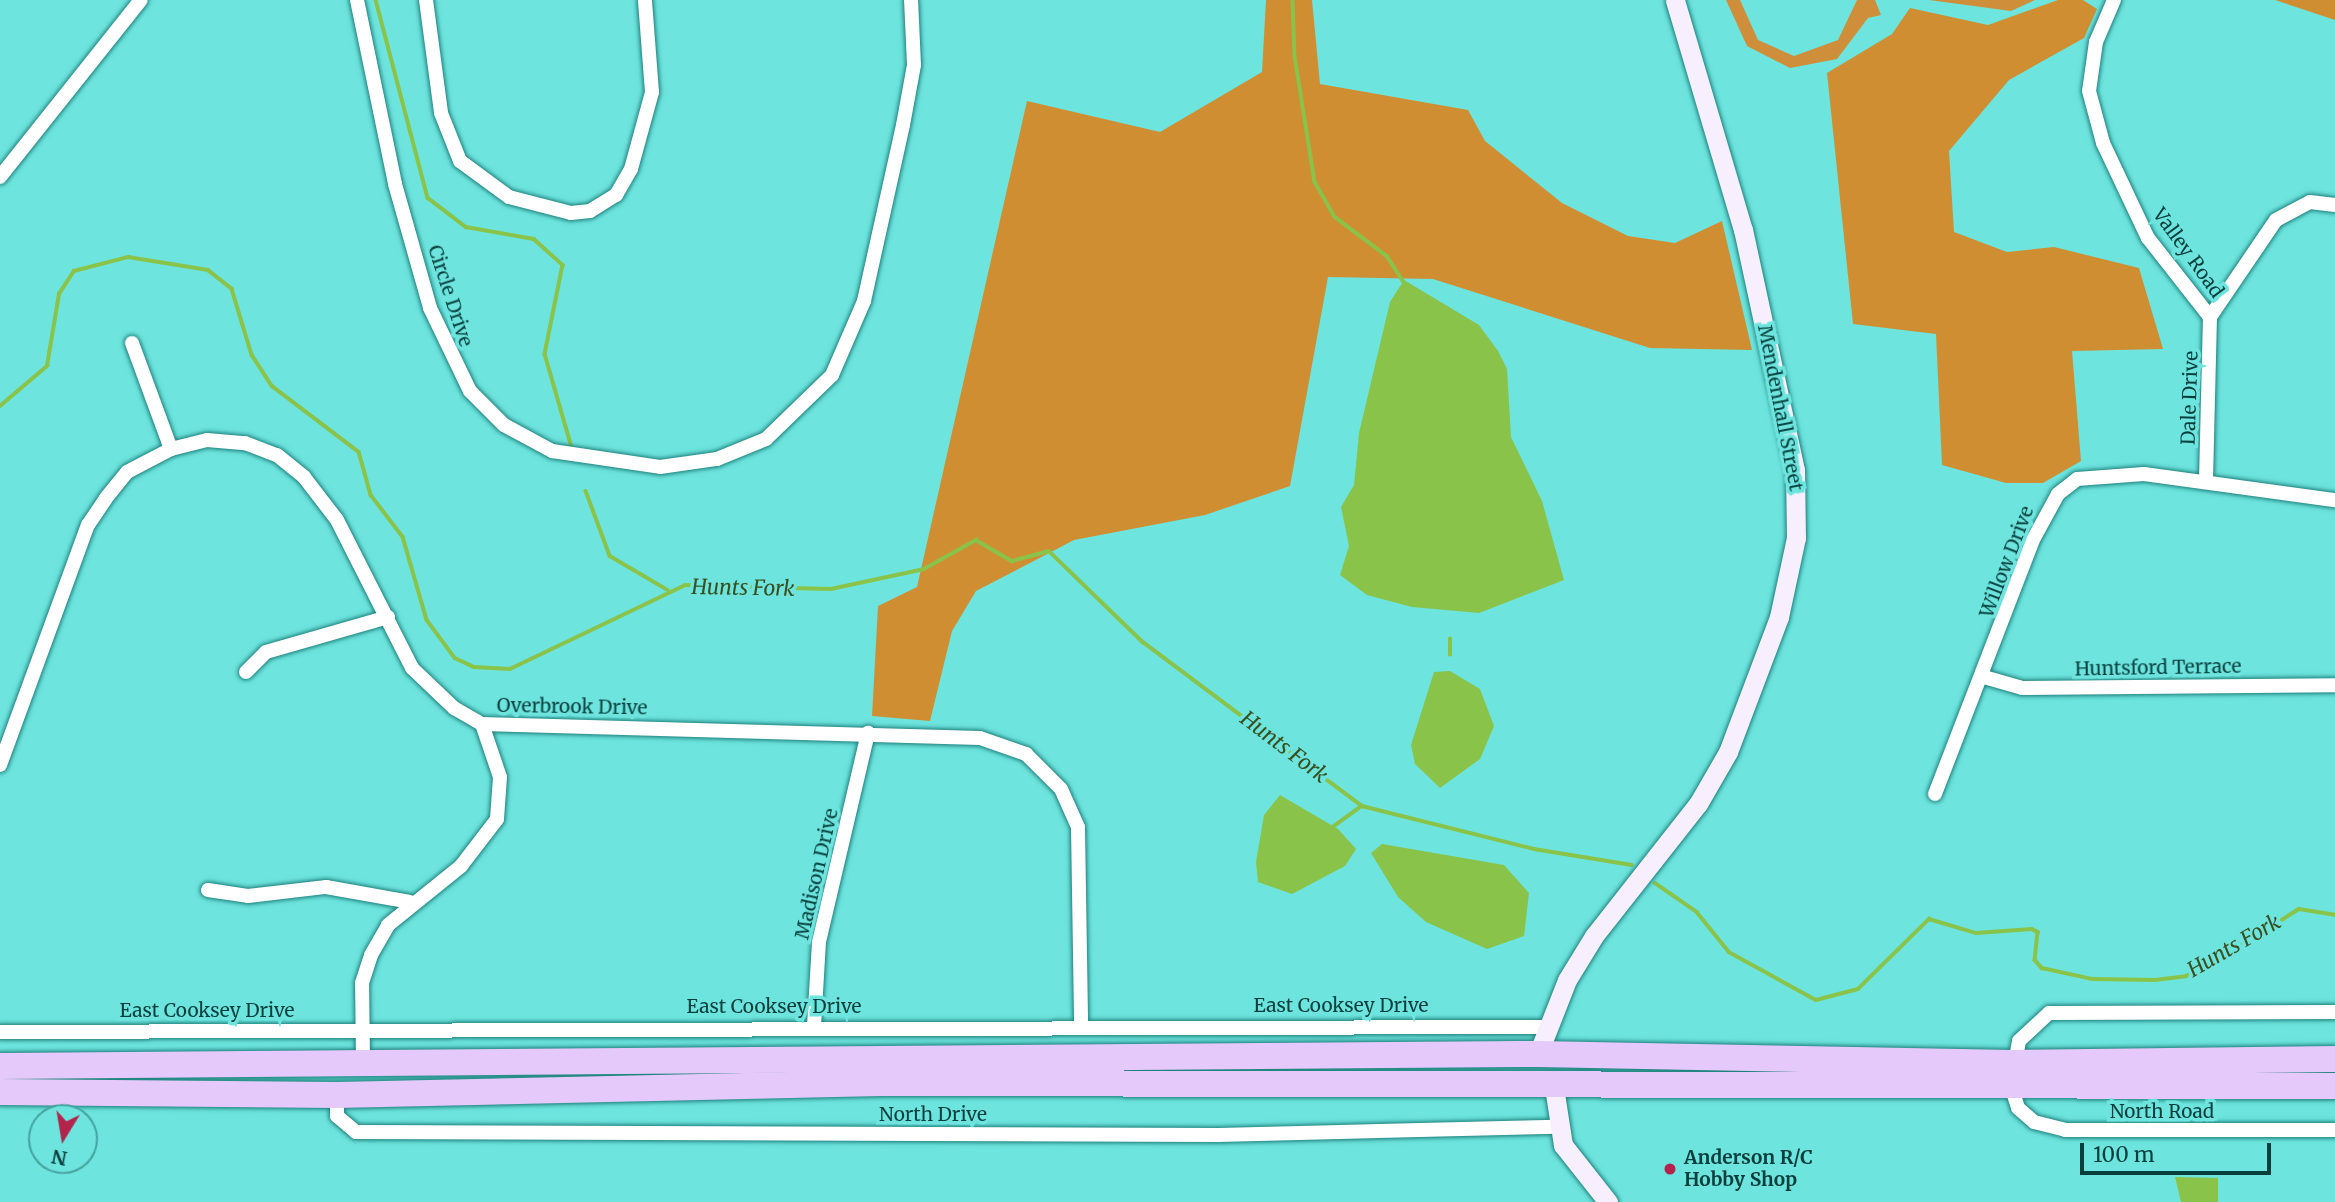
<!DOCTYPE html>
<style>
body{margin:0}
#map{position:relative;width:2335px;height:1202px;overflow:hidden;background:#6de4de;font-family:Merriweather,serif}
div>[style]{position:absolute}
.green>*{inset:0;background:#ce8e3a}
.forest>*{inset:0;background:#d08e32}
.water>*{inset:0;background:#8ac349}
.stream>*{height:3.5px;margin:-1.75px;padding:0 1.75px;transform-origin:1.75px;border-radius:1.75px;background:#8ac349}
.roads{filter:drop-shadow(0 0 2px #1f817d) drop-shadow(0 0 2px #1f817d)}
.street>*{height:14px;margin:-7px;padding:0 7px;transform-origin:7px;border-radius:7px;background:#fff}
.secondary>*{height:19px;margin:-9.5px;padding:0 9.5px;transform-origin:9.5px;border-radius:9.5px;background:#f7effe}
.highway>*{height:26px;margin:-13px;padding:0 13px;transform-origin:13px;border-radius:13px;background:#e5c9fa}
.dots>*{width:19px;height:19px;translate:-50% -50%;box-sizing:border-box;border:4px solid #6de4de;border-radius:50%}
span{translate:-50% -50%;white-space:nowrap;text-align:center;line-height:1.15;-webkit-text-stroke:7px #6de4de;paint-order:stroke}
.street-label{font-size:19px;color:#083f3d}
.poi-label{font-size:19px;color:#083f3d;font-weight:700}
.left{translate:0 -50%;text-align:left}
.water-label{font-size:21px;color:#395020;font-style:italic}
.north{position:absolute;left:28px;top:1104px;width:70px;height:70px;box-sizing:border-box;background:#6de4de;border:2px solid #45a29e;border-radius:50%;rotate:191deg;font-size:19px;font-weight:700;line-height:28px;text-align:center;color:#083f3d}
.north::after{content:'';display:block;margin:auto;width:24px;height:32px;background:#b4234c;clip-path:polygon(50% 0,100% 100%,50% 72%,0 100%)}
.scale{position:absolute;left:2080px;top:1143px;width:191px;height:32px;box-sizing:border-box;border:4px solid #083f3d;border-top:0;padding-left:9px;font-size:21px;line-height:24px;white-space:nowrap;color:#083f3d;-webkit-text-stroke:5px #6de4de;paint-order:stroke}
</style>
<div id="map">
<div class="green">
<i style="clip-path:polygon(1726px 0,1740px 0,1758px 40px,1794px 56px,1838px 40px,1857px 0,1875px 0,1881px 15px,1868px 18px,1837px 59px,1790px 68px,1747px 46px)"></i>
<i style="clip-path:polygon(1929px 0,2035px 0,2011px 11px)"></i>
</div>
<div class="forest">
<i style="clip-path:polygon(1266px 0,1312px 0,1320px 84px,1468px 110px,1485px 141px,1562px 203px,1628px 236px,1675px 243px,1722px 221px,1752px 350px,1650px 348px,1433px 279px,1328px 277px,1290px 486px,1205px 515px,1074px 540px,976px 591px,952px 631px,930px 721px,872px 716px,878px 606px,917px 587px,1027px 101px,1160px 132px,1262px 72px)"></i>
<i style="clip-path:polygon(2058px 0,2083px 0,2097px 9px,2084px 38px,2009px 80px,1949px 151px,1954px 232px,2007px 252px,2054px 247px,2139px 268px,2163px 349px,2072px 351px,2081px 461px,2043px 483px,2006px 483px,1942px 465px,1936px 334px,1853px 324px,1827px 73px,1892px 34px,1910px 8px,1988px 25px)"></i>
<i style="clip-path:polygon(2275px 0,2335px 0,2335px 20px)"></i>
</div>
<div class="water">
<i style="clip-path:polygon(1404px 280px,1479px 325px,1498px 351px,1507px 369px,1511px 437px,1542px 501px,1564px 580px,1479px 613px,1412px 607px,1367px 595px,1340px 575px,1349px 546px,1341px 507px,1354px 485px,1359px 433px,1390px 302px)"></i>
<i style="clip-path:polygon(1450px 671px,1480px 689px,1494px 726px,1480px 759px,1440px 788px,1415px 764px,1411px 745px,1434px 672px)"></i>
<i style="clip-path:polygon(1280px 795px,1338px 829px,1356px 849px,1345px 866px,1292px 894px,1258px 882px,1256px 862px,1264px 815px)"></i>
<i style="clip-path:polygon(1382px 844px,1504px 865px,1529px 893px,1524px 936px,1487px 949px,1426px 922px,1398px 897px,1371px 853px)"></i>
<i style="clip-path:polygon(2175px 1177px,2218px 1178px,2218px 1202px,2181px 1202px)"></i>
</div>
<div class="stream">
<i style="left:376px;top:0;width:205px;rotate:75.3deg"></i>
<i style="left:428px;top:198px;width:48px;rotate:37.3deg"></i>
<i style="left:466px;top:227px;width:69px;rotate:10deg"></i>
<i style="left:534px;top:239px;width:39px;rotate:42deg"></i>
<i style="left:563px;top:265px;width:91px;rotate:101.4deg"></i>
<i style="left:545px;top:354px;width:94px;rotate:73.9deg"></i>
<i style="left:1293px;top:0;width:56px;rotate:88deg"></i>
<i style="left:1295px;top:56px;width:128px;rotate:81deg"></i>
<i style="left:1315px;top:182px;width:40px;rotate:60.3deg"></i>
<i style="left:1335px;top:217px;width:65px;rotate:36.9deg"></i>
<i style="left:1387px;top:256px;width:33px;rotate:57deg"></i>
<i style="left:0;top:406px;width:62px;rotate:-40.4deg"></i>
<i style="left:47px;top:366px;width:73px;rotate:-80.5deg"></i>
<i style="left:59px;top:294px;width:27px;rotate:-57deg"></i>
<i style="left:74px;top:271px;width:56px;rotate:-14.5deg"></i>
<i style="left:128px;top:257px;width:81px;rotate:9.2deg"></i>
<i style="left:208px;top:270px;width:31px;rotate:38deg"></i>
<i style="left:232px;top:289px;width:69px;rotate:73.1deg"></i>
<i style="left:252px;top:355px;width:37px;rotate:57deg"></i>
<i style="left:272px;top:386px;width:109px;rotate:37.2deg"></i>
<i style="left:359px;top:452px;width:45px;rotate:74.4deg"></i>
<i style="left:371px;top:495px;width:53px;rotate:52.7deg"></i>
<i style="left:403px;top:537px;width:86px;rotate:73.9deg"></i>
<i style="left:427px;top:620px;width:47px;rotate:53.6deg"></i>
<i style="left:455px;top:658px;width:21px;rotate:25deg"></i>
<i style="left:474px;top:667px;width:36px;rotate:3deg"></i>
<i style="left:510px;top:669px;width:194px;rotate:-25.6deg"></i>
<i style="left:685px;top:585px;width:146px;rotate:1.6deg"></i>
<i style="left:831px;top:589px;width:95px;rotate:-12.1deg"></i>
<i style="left:924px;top:569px;width:60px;rotate:-29.1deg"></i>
<i style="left:976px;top:540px;width:42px;rotate:30.3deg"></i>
<i style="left:1012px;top:561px;width:38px;rotate:-15deg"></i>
<i style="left:1049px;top:551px;width:131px;rotate:44.1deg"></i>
<i style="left:1143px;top:642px;width:274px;rotate:36.8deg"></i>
<i style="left:1362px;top:806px;width:177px;rotate:14deg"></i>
<i style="left:1534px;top:849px;width:99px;rotate:9.3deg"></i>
<i style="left:586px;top:491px;width:69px;rotate:69.7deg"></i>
<i style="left:610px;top:556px;width:67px;rotate:30.4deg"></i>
<i style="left:1450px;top:655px;width:16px;rotate:-90deg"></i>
<i style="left:1330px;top:829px;width:39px;rotate:-36deg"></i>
<i style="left:1655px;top:883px;width:51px;rotate:34.6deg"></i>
<i style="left:1697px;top:912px;width:51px;rotate:51.3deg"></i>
<i style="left:1729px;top:952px;width:99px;rotate:28.9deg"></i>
<i style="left:1816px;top:1000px;width:43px;rotate:-14.7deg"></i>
<i style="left:1858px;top:989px;width:100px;rotate:-44.6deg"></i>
<i style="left:1929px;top:919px;width:49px;rotate:16.6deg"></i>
<i style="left:1976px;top:933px;width:56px;rotate:-4.1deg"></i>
<i style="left:2032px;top:929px;width:7px;rotate:27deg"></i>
<i style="left:2038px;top:932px;width:28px;rotate:96deg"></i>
<i style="left:2035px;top:960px;width:11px;rotate:49deg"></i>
<i style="left:2042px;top:968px;width:52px;rotate:12.2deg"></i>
<i style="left:2093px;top:979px;width:62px;rotate:0.9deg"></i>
<i style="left:2155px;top:980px;width:31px;rotate:-7deg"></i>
<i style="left:2186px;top:976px;width:40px;rotate:-26.6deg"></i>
<i style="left:2222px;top:958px;width:91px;rotate:-32.5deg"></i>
<i style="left:2299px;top:909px;width:36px;rotate:9deg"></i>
</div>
<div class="roads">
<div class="street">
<i style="left:357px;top:0;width:188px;rotate:78.3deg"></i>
<i style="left:395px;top:184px;width:129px;rotate:74.2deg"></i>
<i style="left:430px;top:308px;width:92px;rotate:64.3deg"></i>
<i style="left:470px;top:391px;width:48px;rotate:45deg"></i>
<i style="left:504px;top:425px;width:55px;rotate:28.4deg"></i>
<i style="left:552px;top:451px;width:109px;rotate:8.4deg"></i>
<i style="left:660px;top:467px;width:58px;rotate:-8deg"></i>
<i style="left:717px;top:459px;width:53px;rotate:-22.2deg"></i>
<i style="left:766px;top:439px;width:92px;rotate:-44.1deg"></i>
<i style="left:832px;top:375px;width:81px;rotate:-66.6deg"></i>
<i style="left:864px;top:301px;width:180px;rotate:-77.5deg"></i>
<i style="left:903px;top:125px;width:61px;rotate:-79.6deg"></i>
<i style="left:914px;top:65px;width:65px;rotate:-92.6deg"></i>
<i style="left:426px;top:0;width:114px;rotate:82.4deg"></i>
<i style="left:441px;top:113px;width:52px;rotate:68.4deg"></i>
<i style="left:460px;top:161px;width:61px;rotate:36.3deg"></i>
<i style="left:509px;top:197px;width:64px;rotate:14.5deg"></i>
<i style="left:571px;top:213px;width:19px;rotate:-6deg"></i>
<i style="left:590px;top:211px;width:31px;rotate:-32deg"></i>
<i style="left:616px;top:195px;width:30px;rotate:-60deg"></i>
<i style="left:631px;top:169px;width:80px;rotate:-74.7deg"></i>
<i style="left:652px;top:92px;width:92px;rotate:-94.4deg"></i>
<i style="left:2114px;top:0;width:46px;rotate:113.2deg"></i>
<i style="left:2096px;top:42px;width:49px;rotate:98.1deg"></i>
<i style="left:2089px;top:91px;width:54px;rotate:74.9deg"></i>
<i style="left:2103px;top:143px;width:105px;rotate:64.7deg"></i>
<i style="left:2148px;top:238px;width:100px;rotate:51.9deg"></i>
<i style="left:0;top:177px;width:226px;rotate:-51.5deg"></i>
<i style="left:2210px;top:317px;width:117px;rotate:-55.8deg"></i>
<i style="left:2276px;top:220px;width:38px;rotate:-28deg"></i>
<i style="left:2310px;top:202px;width:25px;rotate:7deg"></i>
<i style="left:132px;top:343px;width:113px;rotate:69.8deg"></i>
<i style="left:2206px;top:480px;width:163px;rotate:-88.6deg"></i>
<i style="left:246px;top:672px;width:28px;rotate:-45deg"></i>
<i style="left:266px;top:652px;width:127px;rotate:-16deg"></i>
<i style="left:1984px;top:677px;width:40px;rotate:16deg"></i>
<i style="left:2022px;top:688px;width:313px;rotate:-0.5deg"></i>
<i style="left:0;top:765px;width:256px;rotate:-69.9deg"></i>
<i style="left:88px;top:525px;width:32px;rotate:-56deg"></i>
<i style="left:106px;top:498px;width:33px;rotate:-51deg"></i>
<i style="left:127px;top:472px;width:50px;rotate:-27.6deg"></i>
<i style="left:171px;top:449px;width:37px;rotate:-14deg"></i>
<i style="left:207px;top:440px;width:38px;rotate:5deg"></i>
<i style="left:245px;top:443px;width:34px;rotate:21deg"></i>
<i style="left:277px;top:455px;width:35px;rotate:39deg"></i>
<i style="left:304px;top:477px;width:54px;rotate:52.5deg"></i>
<i style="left:337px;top:520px;width:166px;rotate:63.1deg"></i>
<i style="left:412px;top:668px;width:58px;rotate:43.6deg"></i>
<i style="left:454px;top:708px;width:32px;rotate:30deg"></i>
<i style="left:482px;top:724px;width:498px;rotate:1.6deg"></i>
<i style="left:980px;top:738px;width:49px;rotate:19.2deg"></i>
<i style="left:1026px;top:754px;width:49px;rotate:45deg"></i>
<i style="left:1061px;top:789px;width:42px;rotate:65.9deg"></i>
<i style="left:1078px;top:827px;width:197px;rotate:89.1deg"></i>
<i style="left:1935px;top:794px;width:274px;rotate:-68.9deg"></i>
<i style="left:2034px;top:538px;width:50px;rotate:-61.4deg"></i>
<i style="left:2058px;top:494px;width:24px;rotate:-38deg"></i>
<i style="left:2077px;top:479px;width:67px;rotate:-4.3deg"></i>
<i style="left:2144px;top:474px;width:193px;rotate:7.8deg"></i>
<i style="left:208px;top:890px;width:40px;rotate:8.5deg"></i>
<i style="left:248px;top:896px;width:79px;rotate:-6.6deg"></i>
<i style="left:326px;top:887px;width:85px;rotate:10.1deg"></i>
<i style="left:2335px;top:1012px;width:286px;rotate:179.8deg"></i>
<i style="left:2049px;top:1013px;width:41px;rotate:137deg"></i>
<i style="left:2019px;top:1041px;width:46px;rotate:100.1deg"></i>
<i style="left:2011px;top:1086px;width:23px;rotate:72deg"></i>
<i style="left:2018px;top:1108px;width:21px;rotate:41deg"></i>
<i style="left:2034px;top:1122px;width:32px;rotate:14deg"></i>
<i style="left:2065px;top:1130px;width:270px"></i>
<i style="left:814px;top:1026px;width:84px;rotate:-86.6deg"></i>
<i style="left:819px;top:942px;width:215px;rotate:-76.8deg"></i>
<i style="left:0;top:1032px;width:1548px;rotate:-0.19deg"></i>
<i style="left:363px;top:1060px;width:77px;rotate:-90.7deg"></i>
<i style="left:362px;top:983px;width:29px;rotate:-72deg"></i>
<i style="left:371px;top:955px;width:34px;rotate:-60deg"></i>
<i style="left:388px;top:925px;width:94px;rotate:-38.9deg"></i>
<i style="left:461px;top:866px;width:59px;rotate:-52.5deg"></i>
<i style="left:497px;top:819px;width:42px;rotate:-85.9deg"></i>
<i style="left:500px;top:777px;width:56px;rotate:-108.8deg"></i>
<i style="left:337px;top:1095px;width:21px;rotate:90deg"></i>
<i style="left:337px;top:1116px;width:25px;rotate:40deg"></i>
<i style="left:356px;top:1132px;width:862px;rotate:0.2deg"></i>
<i style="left:1218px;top:1135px;width:338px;rotate:-1.4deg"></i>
</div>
<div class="secondary">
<i style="left:1538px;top:1054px;width:79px;rotate:-68.6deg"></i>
<i style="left:1567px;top:980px;width:52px;rotate:-58.5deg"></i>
<i style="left:1594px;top:936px;width:168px;rotate:-51.8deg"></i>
<i style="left:1698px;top:804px;width:60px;rotate:-60deg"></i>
<i style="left:1728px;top:752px;width:144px;rotate:-69.3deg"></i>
<i style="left:1779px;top:617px;width:81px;rotate:-77.9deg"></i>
<i style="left:1796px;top:538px;width:68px;rotate:-90.8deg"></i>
<i style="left:1795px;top:470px;width:246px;rotate:-102.2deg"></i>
<i style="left:1743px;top:230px;width:240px;rotate:-106.5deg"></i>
<i style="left:1554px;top:1087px;width:59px;rotate:81.2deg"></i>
<i style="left:1563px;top:1145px;width:73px;rotate:51.7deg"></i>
</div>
<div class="highway">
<i style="left:0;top:1066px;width:1538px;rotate:-0.45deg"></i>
<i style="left:1538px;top:1054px;width:475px;rotate:1.1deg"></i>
<i style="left:2013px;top:1063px;width:322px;rotate:-0.7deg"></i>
<i style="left:0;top:1092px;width:337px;rotate:0.5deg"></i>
<i style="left:337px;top:1095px;width:544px;rotate:-1.26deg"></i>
<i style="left:881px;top:1083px;width:1454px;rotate:0.12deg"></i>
</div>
</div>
<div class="dots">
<i style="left:1670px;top:1169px;background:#b4234c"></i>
</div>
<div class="street-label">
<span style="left:2188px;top:253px;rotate:54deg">Valley Road</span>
<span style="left:450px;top:296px;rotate:72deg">Circle Drive</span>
<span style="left:2190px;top:398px;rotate:-88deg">Dale Drive</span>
<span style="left:1780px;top:408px;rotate:79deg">Mendenhall Street</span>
<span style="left:2007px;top:562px;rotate:-69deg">Willow Drive</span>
<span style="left:2158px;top:668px;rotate:-1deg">Huntsford Terrace</span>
<span style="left:572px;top:707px;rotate:1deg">Overbrook Drive</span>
<span style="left:817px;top:874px;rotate:-77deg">Madison Drive</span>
<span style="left:1341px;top:1006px">East Cooksey Drive</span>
<span style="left:774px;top:1007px">East Cooksey Drive</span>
<span style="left:207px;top:1011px">East Cooksey Drive</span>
<span style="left:2162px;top:1112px">North Road</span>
<span style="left:933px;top:1115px">North Drive</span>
</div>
<div class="poi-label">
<span class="left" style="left:1684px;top:1169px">Anderson R/C<br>Hobby Shop</span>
</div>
<div class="water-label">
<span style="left:743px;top:588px;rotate:1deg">Hunts Fork</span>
<span style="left:1284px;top:747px;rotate:37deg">Hunts Fork</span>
<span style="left:2234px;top:946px;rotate:-30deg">Hunts Fork</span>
</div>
<div class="north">N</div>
<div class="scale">100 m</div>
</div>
